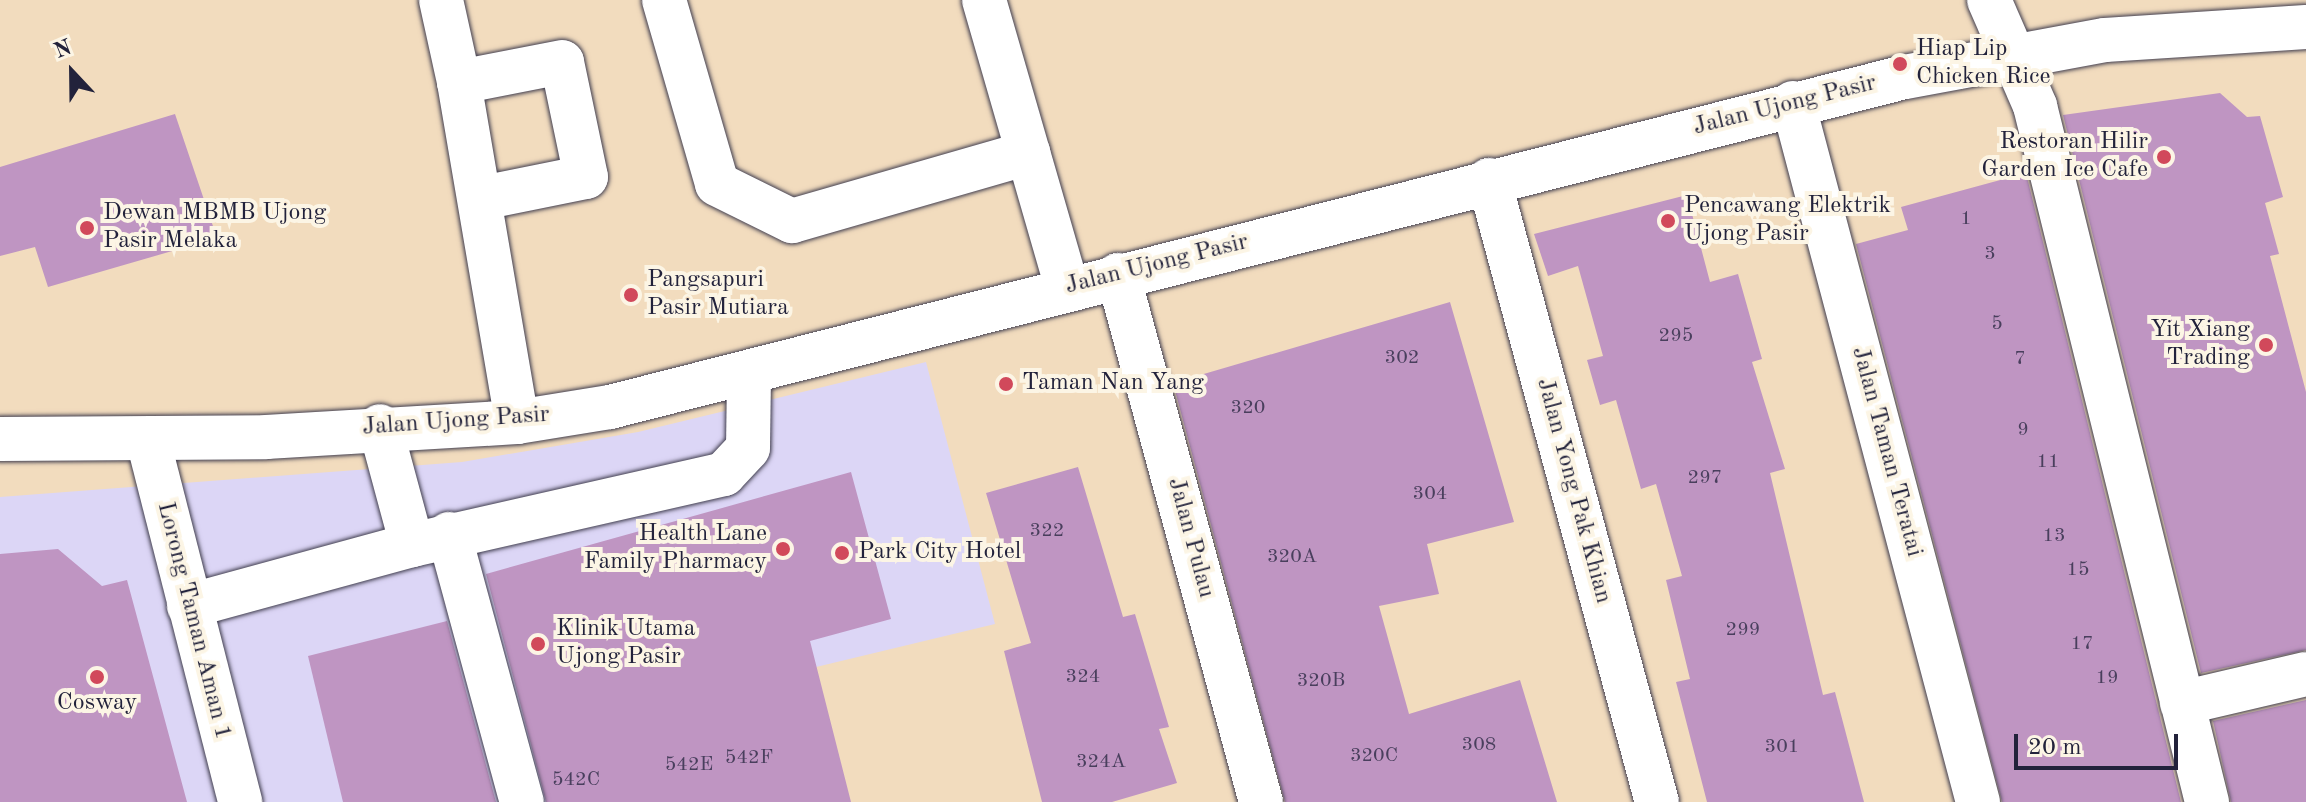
<!DOCTYPE html>
<style>
body{margin:0}
#map{position:relative;width:2306px;height:802px;overflow:hidden;background:#f2dcbe;font-family:"Old Standard TT",serif}
div>[style]{position:absolute}
.built>*{inset:0;background:#dcd6f6}
.building>*{inset:0;background:#bf95c2}
.roads{filter:drop-shadow(0 0 2px #413e4f) drop-shadow(0 0 2px #413e4f)}
.minor>*{height:44px;margin:-22px;padding:0 22px;transform-origin:22px;border-radius:22px;background:#fff}
.major>*{height:44px;margin:-22px;padding:0 22px;transform-origin:22px;border-radius:22px;background:#fff}
.dots>*{width:22px;height:22px;translate:-50% -50%;box-sizing:border-box;border:4px solid #fcf5e5;border-radius:50%}
span{translate:-50% -50%;white-space:nowrap;text-align:center;line-height:1.15;-webkit-text-stroke:8px #fcf5e5;paint-order:stroke}
.number-label{font-size:20px;color:#493f5d}
.number-label span{-webkit-text-stroke-width:0}
.poi-label{font-size:24px;color:#22223b}
.left{translate:0 -50%;text-align:left}
.right{translate:-100% -50%;text-align:right}
.street-label{font-size:24px;color:#22223b}
.north{position:absolute;left:32px;top:32px;width:80px;height:80px;-webkit-text-stroke:6px #fcf5e5;paint-order:stroke;rotate:338deg;font-size:22px;font-weight:700;line-height:32px;text-align:center;color:#22223b}
.north::after{content:'';display:block;margin:auto;width:28px;height:36px;background:#22223b;clip-path:polygon(50% 0,100% 100%,50% 72%,0 100%)}
.scale{position:absolute;left:2014px;top:734px;width:164px;height:36px;box-sizing:border-box;border:4px solid #22223b;border-top:0;padding-left:10px;font-size:24px;line-height:28px;white-space:nowrap;color:#22223b;-webkit-text-stroke:6px #fcf5e5;paint-order:stroke}
</style>
<div id="map">
<div class="built">
<i style="clip-path:polygon(926px 362px,995px 624px,530px 736px,548px 802px,0 802px,0 497px,462px 462px,638px 432px)"></i>
</div>
<div class="building">
<i style="clip-path:polygon(2220px 93px,2247px 117px,2260px 116px,2283px 197px,2265px 203px,2279px 254px,2270px 256px,2306px 392px,2306px 650px,2201px 673px,2063px 115px)"></i>
<i style="clip-path:polygon(175px 114px,217px 238px,48px 287px,35px 247px,0 256px,0 167px)"></i>
<i style="clip-path:polygon(2026px 173px,2158px 709px,2181px 802px,2002px 802px,1856px 244px,1908px 230px,1901px 207px)"></i>
<i style="clip-path:polygon(1687px 195px,1710px 282px,1738px 274px,1762px 359px,1752px 362px,1785px 469px,1770px 473px,1823px 695px,1835px 692px,1864px 802px,1707px 802px,1676px 682px,1690px 679px,1666px 580px,1682px 576px,1656px 484px,1641px 489px,1616px 400px,1600px 405px,1587px 360px,1603px 356px,1578px 266px,1548px 276px,1534px 234px)"></i>
<i style="clip-path:polygon(1450px 302px,1514px 522px,1427px 544px,1439px 594px,1379px 606px,1409px 714px,1520px 680px,1557px 802px,1285px 802px,1173px 383px)"></i>
<i style="clip-path:polygon(1078px 467px,1123px 617px,1135px 614px,1169px 727px,1159px 729px,1177px 783px,1112px 802px,1042px 802px,1004px 651px,1031px 643px,986px 493px)"></i>
<i style="clip-path:polygon(851px 472px,891px 619px,810px 641px,851px 802px,546px 802px,486px 574px)"></i>
<i style="clip-path:polygon(58px 549px,102px 586px,127px 580px,187px 802px,0 802px,0 554px)"></i>
<i style="clip-path:polygon(447px 621px,496px 802px,343px 802px,308px 656px)"></i>
<i style="clip-path:polygon(2306px 700px,2306px 802px,2231px 802px,2213px 721px)"></i>
</div>
<div class="roads">
<div class="minor">
<i style="left:441px;top:0;width:84px;rotate:77.6deg"></i>
<i style="left:664px;top:0;width:191px;rotate:73.9deg"></i>
<i style="left:717px;top:184px;width:84px;rotate:26.3deg"></i>
<i style="left:792px;top:221px;width:246px;rotate:-16.1deg"></i>
<i style="left:984px;top:0;width:300px;rotate:73.9deg"></i>
<i style="left:1989px;top:0;width:116px;rotate:66.5deg"></i>
<i style="left:2035px;top:106px;width:717px;rotate:76.12deg"></i>
<i style="left:1793px;top:103px;width:723px;rotate:75.18deg"></i>
<i style="left:1489px;top:180px;width:644px;rotate:74.89deg"></i>
<i style="left:482px;top:198px;width:106px;rotate:-11.4deg"></i>
<i style="left:586px;top:177px;width:117px;rotate:-101.8deg"></i>
<i style="left:562px;top:62px;width:105px;rotate:169deg"></i>
<i style="left:459px;top:82px;width:345px;rotate:80.3deg"></i>
<i style="left:1118px;top:275px;width:546px;rotate:74.82deg"></i>
<i style="left:148px;top:440px;width:374px;rotate:75.7deg"></i>
<i style="left:449px;top:534px;width:278px;rotate:74.8deg"></i>
<i style="left:412px;top:545px;width:320px;rotate:-12.8deg"></i>
<i style="left:724px;top:474px;width:35px;rotate:-47deg"></i>
<i style="left:748px;top:448px;width:71px;rotate:-89.2deg"></i>
<i style="left:189px;top:606px;width:231px;rotate:-15.3deg"></i>
<i style="left:412px;top:545px;width:123px;rotate:-105.1deg"></i>
<i style="left:2182px;top:703px;width:127px;rotate:-13.2deg"></i>
</div>
<div class="major">
<i style="left:0;top:439px;width:266px;rotate:-0.4deg"></i>
<i style="left:266px;top:437px;width:251px;rotate:-3.4deg"></i>
<i style="left:517px;top:422px;width:94px;rotate:-9.2deg"></i>
<i style="left:610px;top:407px;width:1336px;rotate:-14.3deg"></i>
<i style="left:1905px;top:77px;width:203px;rotate:-10.5deg"></i>
<i style="left:2105px;top:40px;width:201px;rotate:-3.7deg"></i>
</div>
</div>
<div class="dots">
<i style="left:1900px;top:64px;background:#d1495b"></i>
<i style="left:2164px;top:157px;background:#d1495b"></i>
<i style="left:1668px;top:221px;background:#d1495b"></i>
<i style="left:87px;top:228px;background:#d1495b"></i>
<i style="left:631px;top:295px;background:#d1495b"></i>
<i style="left:2266px;top:345px;background:#d1495b"></i>
<i style="left:1006px;top:384px;background:#d1495b"></i>
<i style="left:783px;top:549px;background:#d1495b"></i>
<i style="left:842px;top:553px;background:#d1495b"></i>
<i style="left:538px;top:644px;background:#d1495b"></i>
<i style="left:97px;top:677px;background:#d1495b"></i>
</div>
<div class="number-label">
<span style="left:1966px;top:219px">1</span>
<span style="left:1990px;top:254px">3</span>
<span style="left:1997px;top:324px">5</span>
<span style="left:1676px;top:336px">295</span>
<span style="left:1402px;top:358px">302</span>
<span style="left:2020px;top:359px">7</span>
<span style="left:1248px;top:408px">320</span>
<span style="left:2023px;top:430px">9</span>
<span style="left:2048px;top:462px">11</span>
<span style="left:1705px;top:478px">297</span>
<span style="left:1430px;top:494px">304</span>
<span style="left:1047px;top:531px">322</span>
<span style="left:2054px;top:536px">13</span>
<span style="left:1292px;top:557px">320A</span>
<span style="left:2078px;top:570px">15</span>
<span style="left:1743px;top:630px">299</span>
<span style="left:2082px;top:644px">17</span>
<span style="left:1083px;top:677px">324</span>
<span style="left:2107px;top:678px">19</span>
<span style="left:1321px;top:681px">320B</span>
<span style="left:1479px;top:745px">308</span>
<span style="left:1782px;top:747px">301</span>
<span style="left:1374px;top:756px">320C</span>
<span style="left:749px;top:758px">542F</span>
<span style="left:1101px;top:762px">324A</span>
<span style="left:689px;top:765px">542E</span>
<span style="left:576px;top:780px">542C</span>
</div>
<div class="poi-label">
<span class="left" style="left:1916px;top:64px">Hiap Lip<br>Chicken Rice</span>
<span class="right" style="left:2148px;top:157px">Restoran Hilir<br>Garden Ice Cafe</span>
<span class="left" style="left:1684px;top:221px">Pencawang Elektrik<br>Ujong Pasir</span>
<span class="left" style="left:103px;top:228px">Dewan MBMB Ujong<br>Pasir Melaka</span>
<span class="left" style="left:647px;top:295px">Pangsapuri<br>Pasir Mutiara</span>
<span class="right" style="left:2250px;top:345px">Yit Xiang<br>Trading</span>
<span class="left" style="left:1022px;top:384px">Taman Nan Yang</span>
<span class="right" style="left:767px;top:549px">Health Lane<br>Family Pharmacy</span>
<span class="left" style="left:858px;top:553px">Park City Hotel</span>
<span class="left" style="left:556px;top:644px">Klinik Utama<br>Ujong Pasir</span>
<span style="left:97px;top:704px">Cosway</span>
</div>
<div class="street-label">
<span style="left:1785px;top:106px;rotate:-14deg">Jalan Ujong Pasir</span>
<span style="left:1157px;top:265px;rotate:-14deg">Jalan Ujong Pasir</span>
<span style="left:456px;top:422px;rotate:-4deg">Jalan Ujong Pasir</span>
<span style="left:1886px;top:452px;rotate:75deg">Jalan Taman Teratai</span>
<span style="left:1573px;top:491px;rotate:75deg">Jalan Yong Pak Khian</span>
<span style="left:1190px;top:538px;rotate:75deg">Jalan Pulau</span>
<span style="left:193px;top:621px;rotate:76deg">Lorong Taman Aman 1</span>
</div>
<div class="north">N</div>
<div class="scale">20 m</div>
</div>
